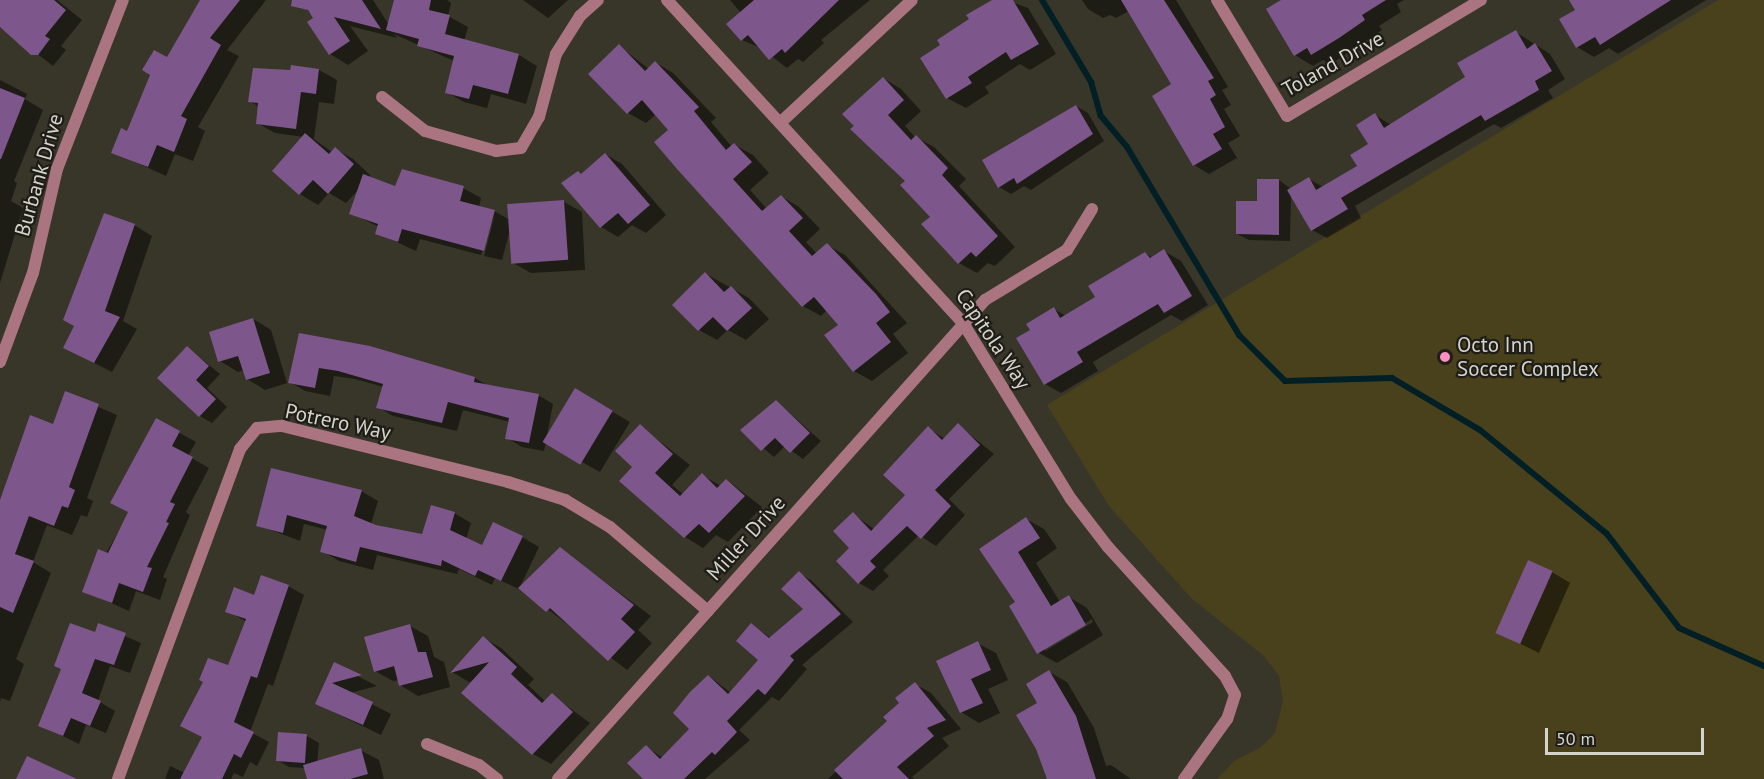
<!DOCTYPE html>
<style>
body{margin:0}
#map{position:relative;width:1764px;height:779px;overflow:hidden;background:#383529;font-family:"PT Sans",sans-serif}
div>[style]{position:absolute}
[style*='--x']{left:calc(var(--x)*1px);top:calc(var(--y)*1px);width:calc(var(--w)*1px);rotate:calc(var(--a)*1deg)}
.green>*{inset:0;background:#49411c}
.shadow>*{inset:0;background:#0007}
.stream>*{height:6px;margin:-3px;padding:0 3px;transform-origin:3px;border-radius:3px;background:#011f24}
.building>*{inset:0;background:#7d568b;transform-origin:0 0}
.street>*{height:12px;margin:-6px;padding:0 6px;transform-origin:6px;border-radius:6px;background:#aa7581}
.dots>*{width:16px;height:16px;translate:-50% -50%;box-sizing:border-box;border:3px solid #1e1d17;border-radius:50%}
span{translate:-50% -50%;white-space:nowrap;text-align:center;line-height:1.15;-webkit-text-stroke:4.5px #1e1d17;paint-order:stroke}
.street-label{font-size:21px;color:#d5d4cc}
.poi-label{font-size:21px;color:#d5d4cc}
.left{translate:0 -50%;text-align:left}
.scale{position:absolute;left:1545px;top:728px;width:159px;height:27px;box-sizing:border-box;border:3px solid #d5d4cc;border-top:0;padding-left:8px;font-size:18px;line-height:21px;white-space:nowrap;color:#d5d4cc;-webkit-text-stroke:4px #1e1d17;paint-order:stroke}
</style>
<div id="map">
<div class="green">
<div style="clip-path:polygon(1718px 0,1764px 0,1764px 779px,1217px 779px,1234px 761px,1261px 747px,1275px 733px,1283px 701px,1279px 676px,1264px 656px,1191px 598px,1109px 506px,1047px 405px)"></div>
</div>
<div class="shadow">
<div style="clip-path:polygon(0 0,57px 0,82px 20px,61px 46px,66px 50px,53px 66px,0 25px)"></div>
<div style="clip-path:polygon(202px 0,266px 0,227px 50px,239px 56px,198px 127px,205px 131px,193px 161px,175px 154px,166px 176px,113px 152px,128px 133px)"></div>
<div style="clip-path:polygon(319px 0,373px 0,389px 25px,395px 0,447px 0,451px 3px,448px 16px,468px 27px,464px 41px,519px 55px,537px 66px,526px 104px,491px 94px,487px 108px,464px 102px,446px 92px,454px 61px,394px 34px,397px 38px,350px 26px,368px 51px,348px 65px,330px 54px,316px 18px,306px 9px)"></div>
<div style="clip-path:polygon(523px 0,568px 0,548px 18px)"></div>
<div style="clip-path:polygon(730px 0,870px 0,821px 40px,824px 43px,803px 62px,798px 59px,787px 68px,761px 48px,742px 40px,728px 24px,741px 13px)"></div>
<div style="clip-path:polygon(1006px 0,1028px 8px,1056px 54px,1030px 70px,1020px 64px,985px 87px,989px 93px,966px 108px,947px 98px,942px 46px)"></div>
<div style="clip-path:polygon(1082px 0,1176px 0,1228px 87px,1222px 90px,1231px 105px,1224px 109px,1240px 136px,1228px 143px,1237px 158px,1209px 174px,1194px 165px,1173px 85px,1129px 11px,1116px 18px,1110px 15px,1103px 18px,1088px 9px)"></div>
<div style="clip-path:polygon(1284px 0,1404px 0,1397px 4px,1401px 12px,1379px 26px,1382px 30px,1331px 64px,1323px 60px,1313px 66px,1295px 55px,1268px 10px)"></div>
<div style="clip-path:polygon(1571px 0,1706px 0,1618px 54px,1609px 48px,1594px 57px,1577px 47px,1577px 10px)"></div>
<div style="clip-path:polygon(1516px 32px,1550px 54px,1565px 79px,1548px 90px,1553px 98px,1501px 128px,1494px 124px,1355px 206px,1361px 218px,1327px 238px,1312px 230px,1291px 194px,1290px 241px,1249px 240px,1237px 234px,1279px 180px,1291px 189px,1309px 179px,1323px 187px,1359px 166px,1370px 144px,1375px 115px,1391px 125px,1467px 77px)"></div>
<div style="clip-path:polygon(619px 46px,649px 69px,655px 62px,673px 73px,716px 118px,711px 122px,732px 147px,735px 145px,753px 155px,769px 173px,750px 190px,767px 209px,781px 196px,799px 207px,820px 229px,806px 242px,817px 254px,827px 245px,845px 255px,907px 323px,893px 334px,908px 353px,872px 381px,854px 371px,840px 325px,827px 310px,821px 316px,803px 306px,656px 114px,646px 123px,628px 113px,591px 74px)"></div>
<div style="clip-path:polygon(319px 70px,337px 80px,334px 104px,319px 102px,314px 139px,332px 152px,335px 149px,353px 159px,371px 176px,369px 178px,396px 188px,463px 188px,481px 198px,479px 207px,494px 211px,510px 220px,564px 202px,582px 212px,585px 270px,531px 273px,513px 263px,510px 230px,502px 260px,484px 256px,495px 214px,481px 255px,420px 239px,416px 251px,377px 233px,379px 227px,351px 213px,360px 188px,346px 203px,329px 193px,318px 205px,300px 194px,274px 171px,304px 137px,275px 133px,257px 123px,259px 107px,250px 101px,292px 72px)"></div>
<div style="clip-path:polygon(883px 78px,901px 89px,921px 111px,905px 126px,915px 137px,934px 147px,966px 179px,959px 186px,1015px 247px,995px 266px,988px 263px,977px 273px,959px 263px,907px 181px,853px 130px)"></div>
<div style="clip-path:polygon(0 80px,27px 94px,25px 99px,43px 110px,14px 181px,17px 183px,11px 201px,23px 208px,0 283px)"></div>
<div style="clip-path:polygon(1076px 106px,1088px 113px,1104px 141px,1031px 190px,1024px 186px,1011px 194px,999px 187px)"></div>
<div style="clip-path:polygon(605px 154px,622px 164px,666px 215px,646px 233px,632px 225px,618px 237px,601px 227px,563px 183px,578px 172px,582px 175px)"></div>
<div style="clip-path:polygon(134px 225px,152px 236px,123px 321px,137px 329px,112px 372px,65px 348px)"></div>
<div style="clip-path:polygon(1164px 251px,1181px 261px,1208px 305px,1182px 321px,1171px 315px,1093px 362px,1098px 371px,1061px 393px,1045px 384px,1032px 331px,1054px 309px,1066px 316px,1097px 297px,1145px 253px,1153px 258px)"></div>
<div style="clip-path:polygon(706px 274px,749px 298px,769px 319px,746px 340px,728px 330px,717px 340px,699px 330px)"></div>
<div style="clip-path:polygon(253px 319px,271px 330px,287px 383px,265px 390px,247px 379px,244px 370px,238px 372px,220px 361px)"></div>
<div style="clip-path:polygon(300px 334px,370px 348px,475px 378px,488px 386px,538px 395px,553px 404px,547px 435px,575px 390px,630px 422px,600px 472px,546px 442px,544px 451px,522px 447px,507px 438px,510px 422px,463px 410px,457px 431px,393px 416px,378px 407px,384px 387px,355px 379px,334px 376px,330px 396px,305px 391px,290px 382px)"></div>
<div style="clip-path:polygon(187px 347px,220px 374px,207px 388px,227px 407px,212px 423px,200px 416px)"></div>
<div style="clip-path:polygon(66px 393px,117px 415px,87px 498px,93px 501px,87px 517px,81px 515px,72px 535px,47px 525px,33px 562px,51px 573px,16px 659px,24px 664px,10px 701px,1px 698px,0 702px,0 514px,54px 426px)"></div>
<div style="clip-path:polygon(777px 402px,821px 441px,803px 459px,785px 446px,774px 457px,742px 430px)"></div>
<div style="clip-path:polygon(156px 420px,196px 442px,188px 456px,209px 468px,186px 512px,190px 515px,163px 577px,167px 579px,160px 600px,136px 591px,129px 611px,84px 591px,130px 512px)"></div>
<div style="clip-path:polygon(958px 425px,994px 454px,949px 499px,965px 515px,936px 546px,919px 535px,883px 570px,889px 576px,873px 591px,859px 583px,851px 548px,853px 514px,874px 529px,907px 495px,928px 428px,945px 439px)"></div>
<div style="clip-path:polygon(640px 426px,690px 465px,672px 485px,683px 494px,702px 475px,721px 486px,727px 480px,762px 507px,728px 542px,716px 535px,703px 548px,685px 537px,621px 481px,634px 467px)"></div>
<div style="clip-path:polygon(272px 469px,361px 491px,378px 501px,371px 524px,423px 536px,454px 513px,471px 523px,466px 539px,483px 547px,522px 537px,539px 547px,519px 589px,495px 578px,492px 585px,459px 569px,457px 574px,377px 555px,373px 570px,339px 561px,322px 551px,328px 530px,304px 524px,300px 541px,258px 525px)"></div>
<div style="clip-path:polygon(evenodd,1026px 519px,1044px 529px,1057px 548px,1036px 563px,1060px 602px,1069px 597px,1087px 608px,1103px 635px,1057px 663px,1039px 653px,1017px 602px,981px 549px,1026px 519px,1092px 619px,1093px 622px,1045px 651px,1045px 648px,1092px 619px)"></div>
<div style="clip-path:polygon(560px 549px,651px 616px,638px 630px,652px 643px,627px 670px,520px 588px)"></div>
<div style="clip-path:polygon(1552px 572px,1570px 583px,1539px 653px,1497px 632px)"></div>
<div style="clip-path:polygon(799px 573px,812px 581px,853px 622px,802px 665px,807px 669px,779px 701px,772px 697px,739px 730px,750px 740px,705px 779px,645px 779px,646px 747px,663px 758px,691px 729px,709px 676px,731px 693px,760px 660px,752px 625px,771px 638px,805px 609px)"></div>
<div style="clip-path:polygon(288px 586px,304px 595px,273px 686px,268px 684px,250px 732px,269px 742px,257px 766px,250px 762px,243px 777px,234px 773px,231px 779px,165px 779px,170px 766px,185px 773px,203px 737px,247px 622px,227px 611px,255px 597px)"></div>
<div style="clip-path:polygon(99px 625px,141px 643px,130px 673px,110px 666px,98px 701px,115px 711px,106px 733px,86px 725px,79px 744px,40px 725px,63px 670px,96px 634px)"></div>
<div style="clip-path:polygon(410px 626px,428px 636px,434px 657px,444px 662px,450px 687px,418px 696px,400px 685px,399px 680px,393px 681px,375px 671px)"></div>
<div style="clip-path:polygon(483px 638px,501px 648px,534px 679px,528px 685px,546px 702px,552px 695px,590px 723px,551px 764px,533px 754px,463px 693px,475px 681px,469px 682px,452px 672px)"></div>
<div style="clip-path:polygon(977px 643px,996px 653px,1008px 680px,988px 689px,1000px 713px,979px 723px,961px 712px)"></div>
<div style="clip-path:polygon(334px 664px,377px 686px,350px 693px,391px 714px,381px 735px,317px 704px)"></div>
<div style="clip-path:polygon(1049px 672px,1067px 682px,1094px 728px,1106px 766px,1111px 765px,1131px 779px,1048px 779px,1037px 748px,1039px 703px)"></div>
<div style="clip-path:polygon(915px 684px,931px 693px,961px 729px,942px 738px,949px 746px,912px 777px,914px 779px,828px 779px,889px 721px)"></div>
<div style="clip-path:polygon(307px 736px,319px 743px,317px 763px,360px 750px,379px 760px,384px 779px,308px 779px,305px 768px,289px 767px,277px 760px)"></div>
</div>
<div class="stream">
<div style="--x:1042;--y:0;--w:96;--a:59.1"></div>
<div style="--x:1091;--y:82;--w:35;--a:74"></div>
<div style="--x:1101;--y:116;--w:40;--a:50"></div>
<div style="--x:1127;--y:147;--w:219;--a:59.2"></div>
<div style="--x:1239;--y:335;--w:65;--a:45"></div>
<div style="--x:1285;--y:381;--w:107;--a:-1.6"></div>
<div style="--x:1392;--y:378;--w:102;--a:30.6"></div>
<div style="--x:1480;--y:430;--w:164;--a:39.3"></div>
<div style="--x:1607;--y:534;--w:118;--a:52.5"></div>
<div style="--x:1679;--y:628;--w:93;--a:24.1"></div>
</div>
<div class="building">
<div style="clip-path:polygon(0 0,54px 0,66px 10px,45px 36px,50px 39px,38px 55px,31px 55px,0 27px)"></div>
<div style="clip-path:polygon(200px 0,240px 0,210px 38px,221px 45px,181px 116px,187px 119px,174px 152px,157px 145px,148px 167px,111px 153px,121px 128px,127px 131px,150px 75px,142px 70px,154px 50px,167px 57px)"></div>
<div style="clip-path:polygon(292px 0,362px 0,381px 29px,334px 17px,350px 41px,329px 55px,307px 22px,313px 18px,308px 10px,291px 6px)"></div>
<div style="clip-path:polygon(394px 0,431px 0,429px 10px,450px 15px,445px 34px,519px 54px,508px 94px,473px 85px,469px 99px,445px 93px,454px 56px,417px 46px,419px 39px,386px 30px)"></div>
<div style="clip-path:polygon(754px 0,839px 0,785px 53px,782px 49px,769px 60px,748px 35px,741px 41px,726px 24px)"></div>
<div style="clip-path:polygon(992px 0,1013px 0,1039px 44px,1011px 60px,1006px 52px,968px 77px,972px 83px,946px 99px,920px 58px,940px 45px,937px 40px,969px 19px,966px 15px)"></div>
<div style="clip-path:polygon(1121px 0,1164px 0,1214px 78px,1208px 81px,1216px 95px,1210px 99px,1225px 127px,1213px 134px,1222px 149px,1193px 166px,1152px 96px,1171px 84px)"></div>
<div style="clip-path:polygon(1281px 0,1386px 0,1362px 15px,1365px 20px,1339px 38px,1311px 55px,1307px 48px,1294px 56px,1266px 9px)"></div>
<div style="clip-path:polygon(1569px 0,1671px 0,1600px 45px,1595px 37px,1576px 48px,1559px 19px,1575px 10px)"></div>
<div style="clip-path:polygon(1516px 30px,1527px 49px,1535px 43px,1552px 71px,1535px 81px,1539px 90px,1485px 121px,1481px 115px,1341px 198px,1348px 209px,1311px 231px,1287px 190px,1309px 177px,1316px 190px,1357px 166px,1350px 155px,1368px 144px,1356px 125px,1375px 113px,1384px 128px,1465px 77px,1457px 63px)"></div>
<div style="clip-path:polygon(619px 44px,645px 71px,655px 61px,699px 107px,694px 111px,726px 150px,734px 143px,752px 162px,733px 179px,762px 211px,781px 195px,803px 218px,789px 231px,812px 256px,827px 243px,876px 294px,890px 312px,876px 323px,891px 342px,853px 372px,824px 335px,838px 325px,814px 297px,802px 307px,677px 169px,654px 142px,668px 130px,642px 100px,627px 114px,588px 74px)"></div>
<div style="clip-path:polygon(291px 65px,319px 69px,316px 94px,301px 92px,296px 129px,256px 124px,258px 103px,248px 102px,253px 68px,290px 70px)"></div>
<div style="clip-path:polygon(883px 77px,904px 100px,888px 115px,911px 140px,916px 135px,948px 168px,942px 175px,998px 236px,976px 257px,971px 252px,958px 264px,921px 224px,930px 217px,900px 185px,905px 181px,850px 129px,854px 126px,842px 114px)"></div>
<div style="clip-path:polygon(0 88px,25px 98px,1px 159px,0 159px)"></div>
<div style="clip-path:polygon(1076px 105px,1093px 134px,1017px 184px,1014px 178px,998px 188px,982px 160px)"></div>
<div style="clip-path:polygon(305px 133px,329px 154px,335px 147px,354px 164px,328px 194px,313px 180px,299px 195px,272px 171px)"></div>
<div style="clip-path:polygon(605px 153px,650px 205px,628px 224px,618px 213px,600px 228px,561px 183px,578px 171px,581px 174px)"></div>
<div style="clip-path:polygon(402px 169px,464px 186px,460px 201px,495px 210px,484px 251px,402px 229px,398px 242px,375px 234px,378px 224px,349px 214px,363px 174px,395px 186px)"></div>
<div style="clip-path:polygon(1257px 179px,1279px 179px,1279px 235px,1236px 234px,1236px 201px,1257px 201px)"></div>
<div style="left:564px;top:200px;width:60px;height:57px;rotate:86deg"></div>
<div style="clip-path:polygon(104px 213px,135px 224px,105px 311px,120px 317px,94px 363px,63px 348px,74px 326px,63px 320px)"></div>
<div style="clip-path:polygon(1164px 249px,1192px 296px,1164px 313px,1158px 304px,1077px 352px,1083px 362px,1044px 385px,1016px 338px,1030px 330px,1026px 324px,1054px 307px,1060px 318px,1095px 297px,1088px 286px,1145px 252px,1150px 258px)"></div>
<div style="clip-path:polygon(705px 272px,724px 292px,731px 286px,752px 308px,727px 331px,713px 317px,698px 331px,672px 305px)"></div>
<div style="clip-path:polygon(253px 318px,270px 373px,246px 380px,238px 356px,218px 362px,209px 332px)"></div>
<div style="clip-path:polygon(299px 333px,370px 346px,475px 377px,474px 382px,539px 394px,529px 443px,505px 439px,509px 418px,448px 402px,442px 423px,376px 408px,383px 384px,338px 371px,319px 368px,315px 388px,288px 383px)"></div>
<div style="clip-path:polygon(187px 346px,209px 366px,196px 380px,216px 399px,199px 417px,157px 378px)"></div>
<div style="left:575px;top:388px;width:44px;height:63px;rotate:31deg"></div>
<div style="clip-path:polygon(65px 391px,99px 404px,69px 487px,75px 490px,68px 508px,62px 506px,54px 526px,29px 516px,15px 554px,34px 561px,13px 613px,0 607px,0 500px,30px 415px,53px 424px)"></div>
<div style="clip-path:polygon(776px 400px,810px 433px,790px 453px,775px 438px,761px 451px,740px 430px)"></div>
<div style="clip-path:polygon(156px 418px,180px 431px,172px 446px,193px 457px,170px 502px,175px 504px,166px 522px,169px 523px,147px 567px,152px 568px,143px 592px,119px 583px,112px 603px,82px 592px,98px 549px,108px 553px,128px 512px,110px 503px)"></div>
<div style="clip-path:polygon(958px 423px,980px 445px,935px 490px,951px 506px,921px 539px,907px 526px,870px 561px,876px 567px,858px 584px,836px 561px,849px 548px,833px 531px,853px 512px,871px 531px,905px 495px,883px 475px,928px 426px,942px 440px)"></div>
<div style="clip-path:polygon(640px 424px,673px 454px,655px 473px,680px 496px,702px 473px,717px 488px,726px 479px,745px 496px,709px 533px,699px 524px,684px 538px,619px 481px,632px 467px,615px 451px)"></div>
<div style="clip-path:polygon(271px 468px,362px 490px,354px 516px,376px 525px,422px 534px,431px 505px,455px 512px,450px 530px,482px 545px,493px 522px,523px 536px,501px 581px,478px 570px,475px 576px,442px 560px,441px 566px,360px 547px,356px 562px,320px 552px,327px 526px,287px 515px,283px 533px,256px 526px)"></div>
<div style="clip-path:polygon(1026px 517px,1040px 538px,1018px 552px,1051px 606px,1069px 595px,1086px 625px,1037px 654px,1009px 606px,1015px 602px,979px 549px)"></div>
<div style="clip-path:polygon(560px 547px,634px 605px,621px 619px,635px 632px,608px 661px,550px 608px,546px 612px,518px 588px)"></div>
<div style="left:1528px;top:560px;width:27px;height:80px;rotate:24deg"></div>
<div style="clip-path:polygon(799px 571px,841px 614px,790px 656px,794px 660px,765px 695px,758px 689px,727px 721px,737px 732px,715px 755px,712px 752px,684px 779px,643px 779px,627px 763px,646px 745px,660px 759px,689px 729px,673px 713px,690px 692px,708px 675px,728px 694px,758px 660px,736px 641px,751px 623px,769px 638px,803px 609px,781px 589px)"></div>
<div style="clip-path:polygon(261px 575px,289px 585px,257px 678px,251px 676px,234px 722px,254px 732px,241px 758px,234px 754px,222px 779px,180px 779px,202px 737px,180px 726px,203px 682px,199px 680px,208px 658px,228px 665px,246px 619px,225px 612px,234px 587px,254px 595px)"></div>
<div style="clip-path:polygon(70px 623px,95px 632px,98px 623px,126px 633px,114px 665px,95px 659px,82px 693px,101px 701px,90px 726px,71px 718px,63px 736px,38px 726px,61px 669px,54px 666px)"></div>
<div style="clip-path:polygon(410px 624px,418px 652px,426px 652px,433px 677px,399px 686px,394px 666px,374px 672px,364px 637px)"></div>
<div style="clip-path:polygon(483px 636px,517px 667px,511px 674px,542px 703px,552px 693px,573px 712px,532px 755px,461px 693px,489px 662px,450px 673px)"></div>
<div style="clip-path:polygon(978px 641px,991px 670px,971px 679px,983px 703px,960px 713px,936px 661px)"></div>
<div style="clip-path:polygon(334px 662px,362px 675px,332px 683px,373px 702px,363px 725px,315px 704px)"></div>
<div style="clip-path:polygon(1049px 670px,1076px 716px,1096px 779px,1047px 779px,1036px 749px,1016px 715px,1037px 703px,1026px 684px)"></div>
<div style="clip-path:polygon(915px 682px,946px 720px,927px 728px,934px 736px,897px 767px,909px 779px,843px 779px,834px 770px,887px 721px,883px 717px,899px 703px,895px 698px)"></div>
<div style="left:278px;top:732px;width:29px;height:29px;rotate:4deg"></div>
<div style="clip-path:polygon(361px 748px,368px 774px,350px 779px,307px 779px,303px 765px)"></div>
<div style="clip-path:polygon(27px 756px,77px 779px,16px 779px)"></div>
</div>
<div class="street">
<div style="--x:667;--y:0;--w:438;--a:47.5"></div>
<div style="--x:963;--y:323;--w:206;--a:58.5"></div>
<div style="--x:1071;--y:499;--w:61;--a:52.4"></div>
<div style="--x:1108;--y:547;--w:174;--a:47.8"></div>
<div style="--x:1225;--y:676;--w:21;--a:62"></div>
<div style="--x:1235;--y:695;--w:25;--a:108"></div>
<div style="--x:1227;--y:719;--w:74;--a:125.6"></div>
<div style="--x:1217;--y:0;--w:135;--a:58.9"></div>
<div style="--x:1287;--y:116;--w:226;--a:-30.9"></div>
<div style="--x:382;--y:97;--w:55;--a:38.3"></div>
<div style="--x:425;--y:131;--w:74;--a:15.7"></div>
<div style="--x:496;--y:151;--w:25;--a:-7"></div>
<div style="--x:521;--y:148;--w:36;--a:-60"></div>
<div style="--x:539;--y:117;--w:65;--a:-74.9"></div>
<div style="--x:556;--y:54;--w:45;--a:-57.7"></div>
<div style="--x:580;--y:16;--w:24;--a:-42"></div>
<div style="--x:780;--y:123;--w:180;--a:-43"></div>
<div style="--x:0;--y:362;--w:95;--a:-69.7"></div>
<div style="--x:33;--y:273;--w:107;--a:-77"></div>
<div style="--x:57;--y:169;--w:181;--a:-68.7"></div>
<div style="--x:427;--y:744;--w:56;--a:22"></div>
<div style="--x:479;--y:765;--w:23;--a:38"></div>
<div style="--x:118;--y:779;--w:352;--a:-69.7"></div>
<div style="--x:240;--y:449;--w:27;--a:-51"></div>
<div style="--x:257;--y:428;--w:25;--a:-5"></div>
<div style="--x:282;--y:426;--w:233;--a:13.9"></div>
<div style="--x:508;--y:482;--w:60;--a:17.5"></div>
<div style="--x:565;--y:500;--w:52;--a:31"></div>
<div style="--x:610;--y:527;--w:129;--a:40.6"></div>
<div style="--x:558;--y:779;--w:642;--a:-48.28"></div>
<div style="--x:985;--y:300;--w:96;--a:-31.4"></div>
<div style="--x:1067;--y:250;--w:48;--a:-58.6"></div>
</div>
<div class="dots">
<div style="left:1445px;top:357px;background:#fc8fc2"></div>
</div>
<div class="street-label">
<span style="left:1333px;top:64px;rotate:-29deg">Toland Drive</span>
<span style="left:39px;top:175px;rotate:-74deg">Burbank Drive</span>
<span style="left:993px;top:339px;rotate:56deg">Capitola Way</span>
<span style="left:338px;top:422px;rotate:12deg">Potrero Way</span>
<span style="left:746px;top:538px;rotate:-48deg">Miller Drive</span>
</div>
<div class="poi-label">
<span class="left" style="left:1457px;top:357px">Octo Inn<br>Soccer Complex</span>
</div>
<div class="scale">50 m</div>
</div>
